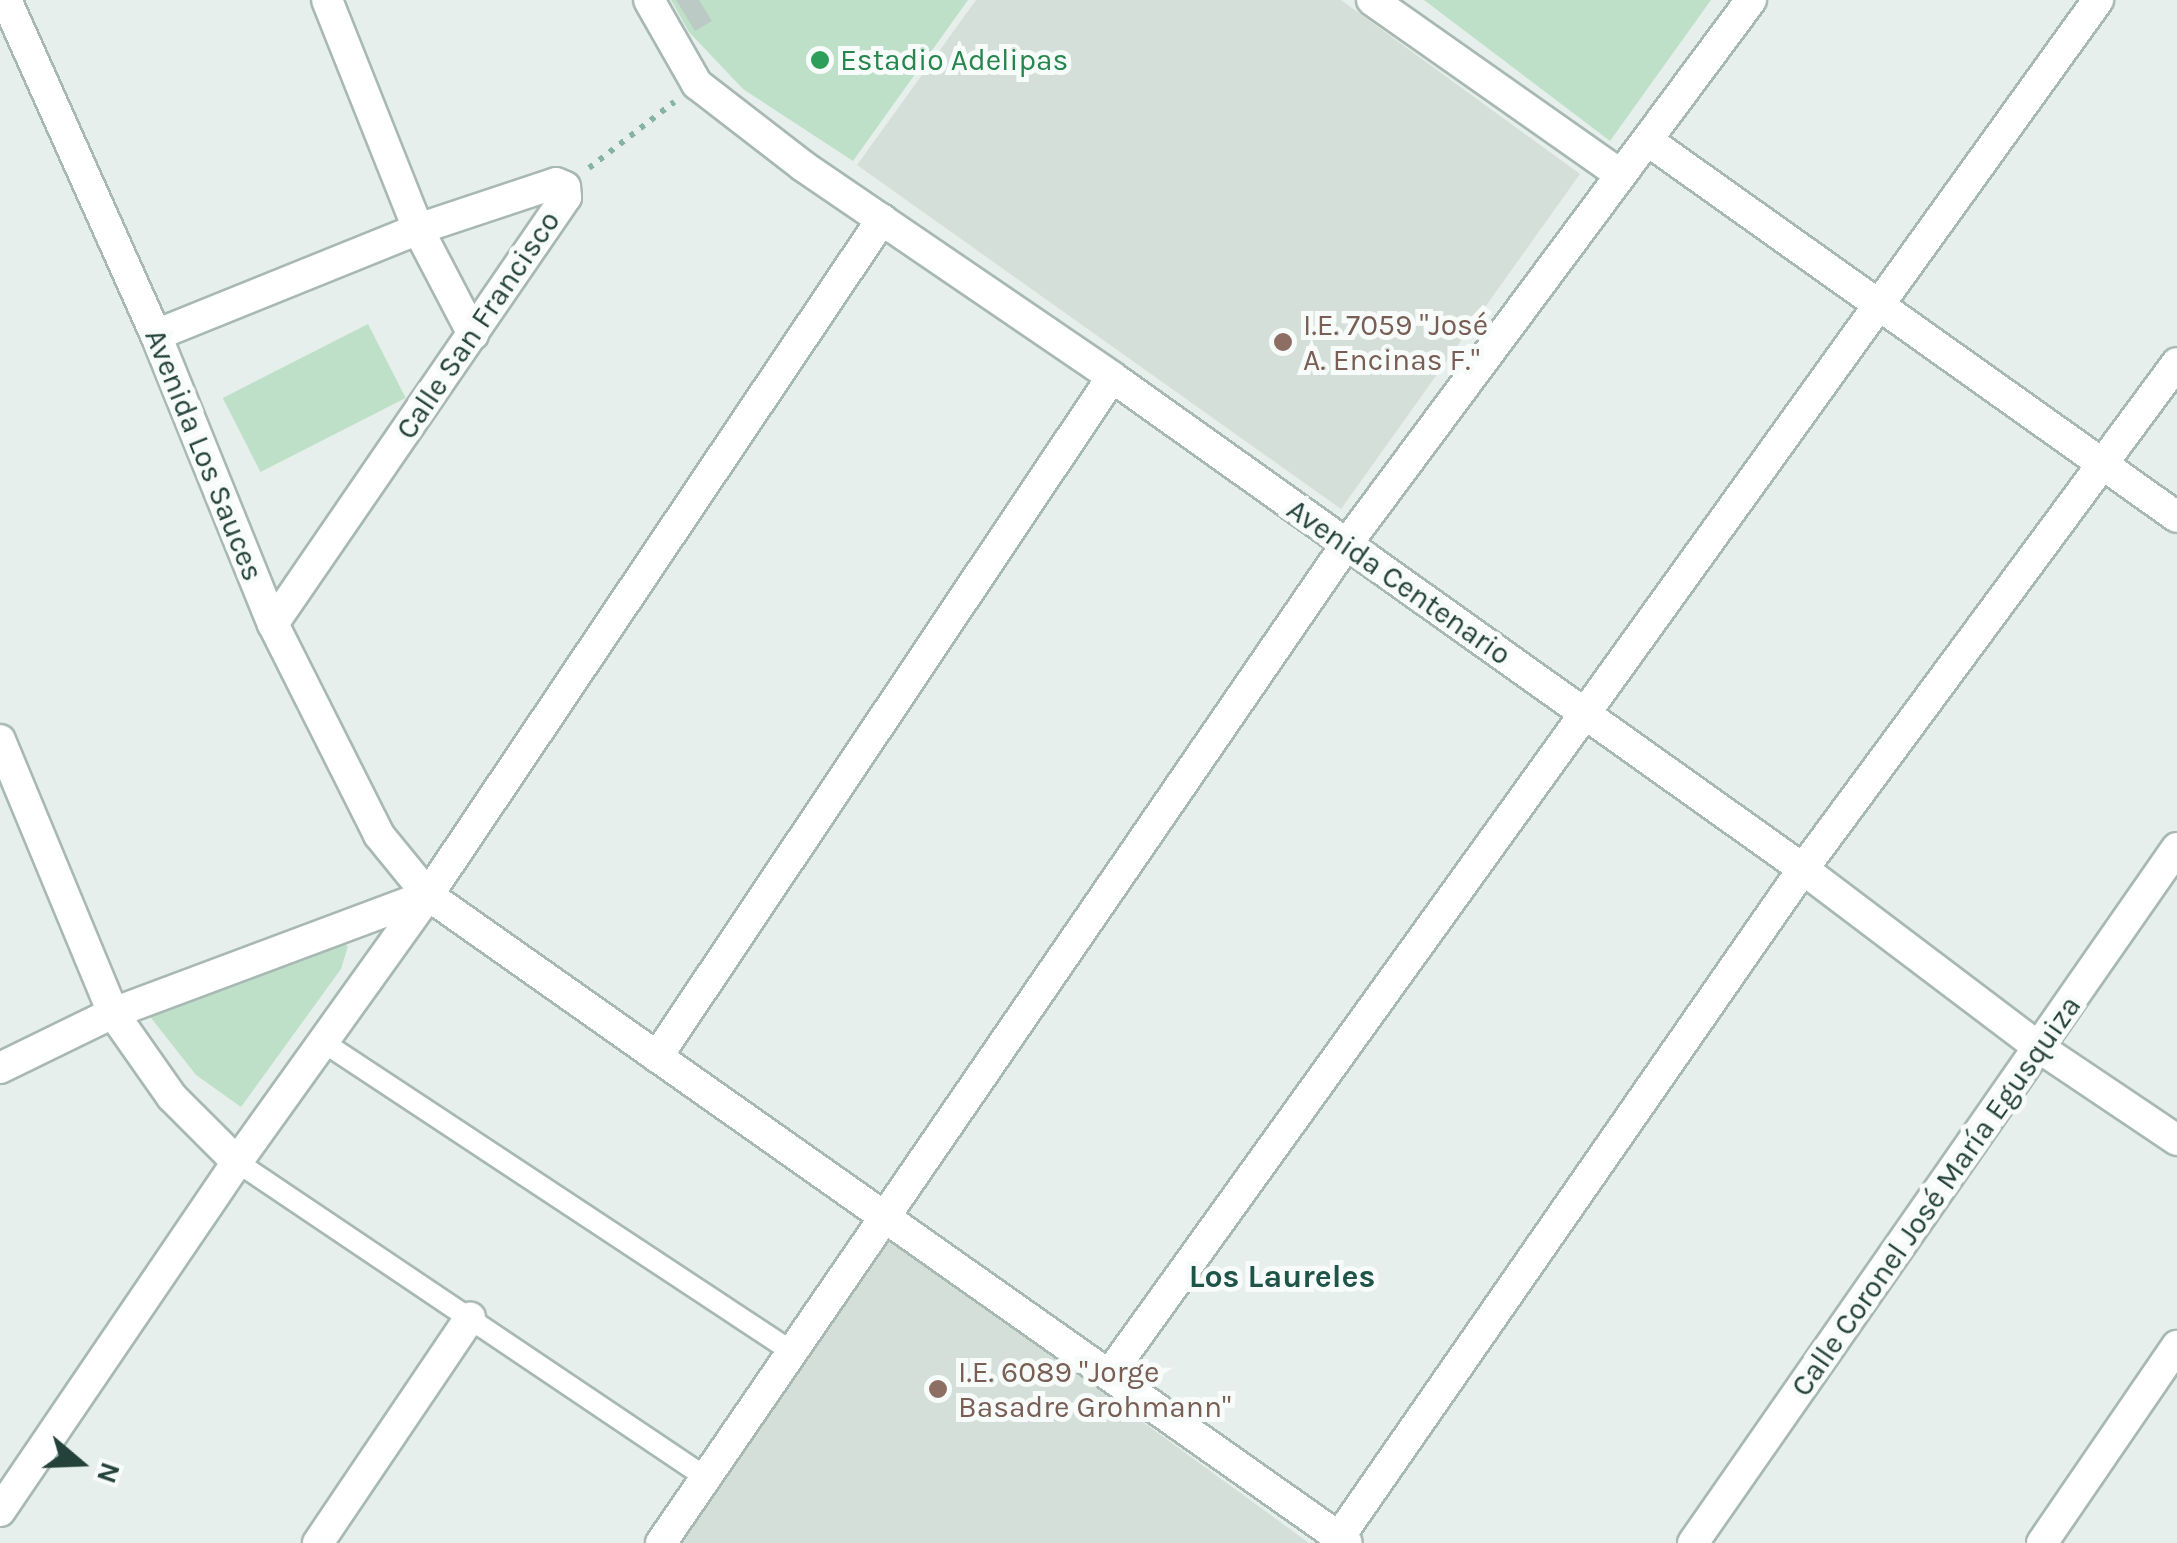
<!DOCTYPE html>
<meta charset="utf-8">
<style>
body{margin:0}
#map{position:relative;width:2177px;height:1543px;overflow:hidden;background:#e6efeb;font-family:Karla,sans-serif}
div>[style]{position:absolute}
[style*='--x']{left:calc(var(--x)*1px);top:calc(var(--y)*1px);width:calc(var(--w)*1px);rotate:calc(var(--a)*1deg)}
.built>*{inset:0;background:#d4dfda}
.green>*{inset:0;background:#bfe0c8;transform-origin:0 0}
.building>*{inset:0;background:#bbcac4}
.path>*{height:6px;margin-top:-3px;transform-origin:0;background:repeating-linear-gradient(90deg,#86b3a5 0 5px,transparent 0 13px)}
.roads{filter:drop-shadow(2px 0 #a8b8b2) drop-shadow(-2px 0 #a8b8b2) drop-shadow(0 2px #a8b8b2) drop-shadow(0 -2px #a8b8b2)}
.lane>*{height:20px;margin:-10px;padding:0 10px;transform-origin:10px;border-radius:10px;background:#fff}
.street>*{height:30px;margin:-15px;padding:0 15px;transform-origin:15px;border-radius:15px;background:#fff}
.secondary>*{height:30px;margin:-15px;padding:0 15px;transform-origin:15px;border-radius:15px;background:#fff}
.dots>*{width:28px;height:28px;translate:-50% -50%;box-sizing:border-box;border:5px solid #f7fbf9;border-radius:50%}
span{translate:-50% -50%;white-space:nowrap;text-align:center;line-height:1.15;-webkit-text-stroke:10px #f7fbf9;paint-order:stroke}
.leisure-label{font-size:30px;color:#27864d}
.left{translate:0 -50%;text-align:left}
.street-label{font-size:30px;color:#24423a}
.education-label{font-size:30px;color:#785e54}
.neighbourhood-label{font-size:32px;color:#1f5548;font-weight:700}
.north{position:absolute;left:30px;top:1413px;width:100px;height:100px;-webkit-text-stroke:8px #f7fbf9;paint-order:stroke;rotate:109deg;font-size:28px;font-weight:700;line-height:40px;text-align:center;color:#24423a}
.north::after{content:'';display:block;margin:auto;width:35px;height:45px;background:#24423a;clip-path:polygon(50% 0,100% 100%,50% 72%,0 100%)}
</style>
<div id="map">
<div class="built">
<div style="clip-path:polygon(976px 0,1341px 0,1580px 174px,1341px 509px,857px 165px)"></div>
<div style="clip-path:polygon(885px 1234px,1309px 1543px,673px 1543px)"></div>
</div>
<div class="green">
<div style="clip-path:polygon(671px 0,968px 0,853px 161px,743px 89px,689px 32px)"></div>
<div style="clip-path:polygon(1424px 0,1711px 0,1610px 141px)"></div>
<div style="left:368px;top:324px;width:83px;height:163px;rotate:63deg"></div>
<div style="clip-path:polygon(334px 942px,348px 946px,341px 969px,241px 1107px,196px 1075px,148px 1014px)"></div>
</div>
<div class="building">
<div style="clip-path:polygon(676px 0,699px 0,712px 21px,695px 31px)"></div>
</div>
<div class="path">
<div style="--x:589;--y:168;--w:108;--a:-37.8"></div>
</div>
<div class="roads">
<div class="lane">
<div style="--x:323;--y:1042;--w:561;--a:33.44"></div>
<div style="--x:237;--y:1162;--w:564;--a:33.94"></div>
</div>
<div class="street">
<div style="--x:6;--y:0;--w:367;--a:65.9"></div>
<div style="--x:156;--y:335;--w:312;--a:68"></div>
<div style="--x:273;--y:624;--w:236;--a:63.3"></div>
<div style="--x:379;--y:835;--w:77;--a:50.8"></div>
<div style="--x:428;--y:895;--w:1124;--a:35.19"></div>
<div style="--x:327;--y:0;--w:246;--a:68.3"></div>
<div style="--x:418;--y:229;--w:119;--a:62.4"></div>
<div style="--x:1372;--y:0;--w:304;--a:35.1"></div>
<div style="--x:1647;--y:140;--w:650;--a:35.43"></div>
<div style="--x:156;--y:335;--w:283;--a:-22"></div>
<div style="--x:418;--y:229;--w:145;--a:-18.4"></div>
<div style="--x:556;--y:183;--w:10;--a:24"></div>
<div style="--x:565;--y:187;--w:10;--a:84"></div>
<div style="--x:566;--y:197;--w:518;--a:124.46"></div>
<div style="--x:0;--y:740;--w:295;--a:67.5"></div>
<div style="--x:113;--y:1013;--w:103;--a:54.9"></div>
<div style="--x:172;--y:1097;--w:92;--a:45"></div>
<div style="--x:657;--y:1057;--w:818;--a:-56.21"></div>
<div style="--x:0;--y:1068;--w:126;--a:-26"></div>
<div style="--x:113;--y:1013;--w:336;--a:-20.5"></div>
<div style="--x:1109;--y:1375;--w:1694;--a:-54.27"></div>
<div style="--x:0;--y:1511;--w:422;--a:-55.8"></div>
<div style="--x:237;--y:1162;--w:328;--a:-54.4"></div>
<div style="--x:428;--y:895;--w:814;--a:-56.11"></div>
<div style="--x:318;--y:1543;--w:272;--a:-56"></div>
<div style="--x:661;--y:1543;--w:1210;--a:-55.54"></div>
<div style="--x:1346;--y:545;--w:679;--a:-53.38"></div>
<div style="--x:1335;--y:1543;--w:821;--a:-55.23"></div>
<div style="--x:1803;--y:869;--w:629;--a:-53.53"></div>
<div style="--x:1693;--y:1543;--w:847;--a:-55.15"></div>
<div style="--x:2042;--y:1543;--w:239;--a:-55.6"></div>
</div>
<div class="secondary">
<div style="--x:649;--y:0;--w:97;--a:60.3"></div>
<div style="--x:697;--y:84;--w:134;--a:37.7"></div>
<div style="--x:803;--y:166;--w:374;--a:34.3"></div>
<div style="--x:1112;--y:377;--w:848;--a:35.45"></div>
<div style="--x:1803;--y:869;--w:297;--a:37.1"></div>
<div style="--x:2040;--y:1048;--w:165;--a:33.9"></div>
</div>
</div>
<div class="dots">
<div style="left:820px;top:60px;background:#2e9e5b"></div>
<div style="left:1283px;top:342px;background:#8d6e63"></div>
<div style="left:938px;top:1389px;background:#8d6e63"></div>
</div>
<div class="leisure-label">
<span class="left" style="left:840px;top:60px">Estadio Adelipas</span>
</div>
<div class="street-label">
<span style="left:478px;top:325px;rotate:-56deg">Calle San Francisco</span>
<span style="left:204px;top:455px;rotate:68deg">Avenida Los Sauces</span>
<span style="left:1399px;top:582px;rotate:35deg">Avenida Centenario</span>
<span style="left:1936px;top:1196px;rotate:-55deg">Calle Coronel José María Egusquiza</span>
</div>
<div class="education-label">
<span class="left" style="left:1303px;top:342px">I.E. 7059 "José<br>A. Encinas F."</span>
<span class="left" style="left:958px;top:1389px">I.E. 6089 "Jorge<br>Basadre Grohmann"</span>
</div>
<div class="neighbourhood-label">
<span style="left:1282px;top:1277px">Los Laureles</span>
</div>
<div class="north">N</div>
</div>
